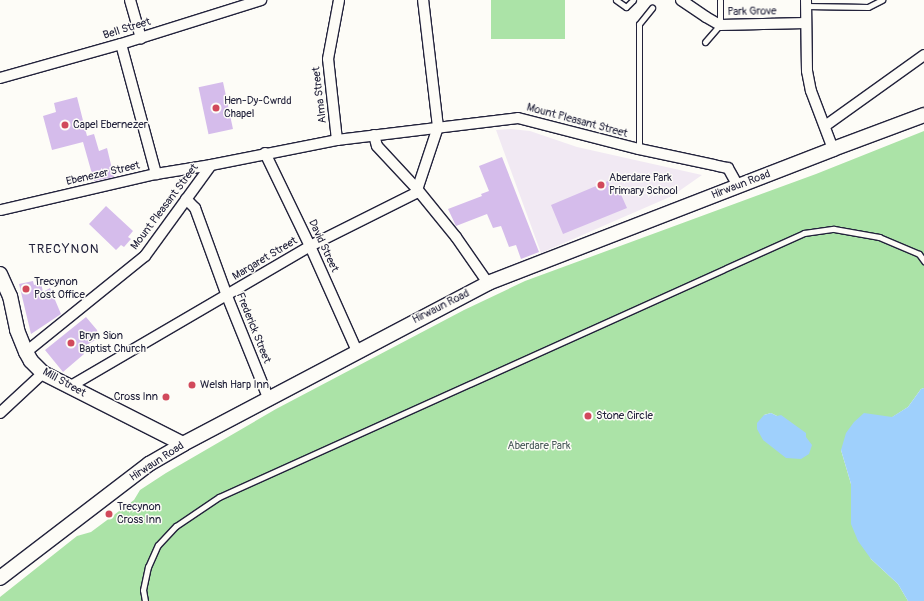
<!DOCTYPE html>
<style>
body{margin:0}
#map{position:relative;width:924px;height:601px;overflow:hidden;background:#fdfcf7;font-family:Pangolin,sans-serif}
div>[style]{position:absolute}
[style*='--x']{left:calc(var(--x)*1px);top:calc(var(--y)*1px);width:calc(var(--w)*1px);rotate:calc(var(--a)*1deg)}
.built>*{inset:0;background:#f1e9f3}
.green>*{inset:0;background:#abe3a7;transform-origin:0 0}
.water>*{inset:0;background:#9fd0fc}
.building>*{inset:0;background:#d5bceb;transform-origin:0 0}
.roads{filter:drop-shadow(1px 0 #22223b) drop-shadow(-1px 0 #22223b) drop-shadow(0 1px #22223b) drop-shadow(0 -1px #22223b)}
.service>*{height:5px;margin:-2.5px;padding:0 2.5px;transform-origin:2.5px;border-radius:2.5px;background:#fdfcf7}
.minor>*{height:10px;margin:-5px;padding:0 5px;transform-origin:5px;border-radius:5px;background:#fdfcf7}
.secondary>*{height:14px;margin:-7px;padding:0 7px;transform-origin:7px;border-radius:7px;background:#fdfcf7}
.dots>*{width:11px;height:11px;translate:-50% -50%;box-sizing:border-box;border:2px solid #fdfcf7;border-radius:50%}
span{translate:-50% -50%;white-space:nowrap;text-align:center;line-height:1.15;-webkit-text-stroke:3px #fdfcf7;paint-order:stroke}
.street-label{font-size:11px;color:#22223b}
.poi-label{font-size:11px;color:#22223b}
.left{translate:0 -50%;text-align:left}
.right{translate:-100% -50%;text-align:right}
.park-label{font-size:11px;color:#4b5c5b}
.quarter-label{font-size:13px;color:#22223b;letter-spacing:1px}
</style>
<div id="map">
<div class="built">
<div style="clip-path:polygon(511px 129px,530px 131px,577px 147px,702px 175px,672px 196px,541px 253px,496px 130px)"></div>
</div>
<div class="green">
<div style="left:491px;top:0;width:74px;height:39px"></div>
<div style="clip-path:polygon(evenodd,924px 131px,924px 388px,921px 389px,908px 407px,841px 450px,851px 484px,851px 502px,871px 559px,898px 584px,908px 601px,0 601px,0 597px,77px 536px,91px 532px,134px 500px,140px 490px,166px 473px,276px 409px,464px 310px,525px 281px,816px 174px,924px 131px,771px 413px,777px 416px,762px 438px,764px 415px,771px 413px)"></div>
</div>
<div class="water">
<div style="clip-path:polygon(924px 388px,924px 601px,908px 601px,898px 584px,871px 559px,858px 541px,851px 524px,851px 484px,841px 450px,846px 433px,854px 422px,864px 413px,892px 417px,908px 407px,921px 389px)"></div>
<div style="clip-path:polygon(771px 413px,777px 416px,781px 415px,806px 433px,806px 437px,812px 445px,809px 454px,801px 459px,786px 458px,763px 440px,757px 429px,757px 423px,764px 415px)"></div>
</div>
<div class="building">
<div style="left:223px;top:82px;width:48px;height:25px;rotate:78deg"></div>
<div style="clip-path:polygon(77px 97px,87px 136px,94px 134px,99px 151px,107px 148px,114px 177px,94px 181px,83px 142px,52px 150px,43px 116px,56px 112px,54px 103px)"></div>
<div style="clip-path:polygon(502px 157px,539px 252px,521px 259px,516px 245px,509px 247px,501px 226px,493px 228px,487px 214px,456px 226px,448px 209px,482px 196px,481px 194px,489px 191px,479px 166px)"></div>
<div style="clip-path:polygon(608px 181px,612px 193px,619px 190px,627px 208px,563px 234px,551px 205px)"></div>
<div style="clip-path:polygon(106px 206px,133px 231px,128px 237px,131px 239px,124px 247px,121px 245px,116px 250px,89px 224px)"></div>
<div style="clip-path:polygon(33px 281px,34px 285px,41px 283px,43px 292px,50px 288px,61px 314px,31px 334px,19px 284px)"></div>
<div style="clip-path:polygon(86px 317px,97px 330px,99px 338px,81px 348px,84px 354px,63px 372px,45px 350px)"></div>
</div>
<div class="roads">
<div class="service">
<div style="--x:616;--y:0;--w:12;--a:35"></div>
<div style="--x:626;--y:7;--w:10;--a:-45"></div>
<div style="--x:806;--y:6;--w:62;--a:0.9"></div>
<div style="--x:868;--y:7;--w:16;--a:-27"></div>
<div style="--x:705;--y:42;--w:23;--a:-49"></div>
<div style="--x:720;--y:25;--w:25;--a:-90"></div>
<div style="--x:639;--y:149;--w:125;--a:-90"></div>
<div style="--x:639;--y:24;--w:21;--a:-51"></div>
<div style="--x:145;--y:601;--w:11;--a:-100"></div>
<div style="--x:143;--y:590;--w:24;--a:-78"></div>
<div style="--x:148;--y:567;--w:24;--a:-66"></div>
<div style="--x:158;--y:545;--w:26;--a:-47"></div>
<div style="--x:176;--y:526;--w:52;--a:-34"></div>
<div style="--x:219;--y:497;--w:642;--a:-24.29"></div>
<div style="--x:804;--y:233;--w:30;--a:-8"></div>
<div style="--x:834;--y:229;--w:46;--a:10.1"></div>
<div style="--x:879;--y:237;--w:43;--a:23"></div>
<div style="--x:919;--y:254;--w:9;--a:54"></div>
</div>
<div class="minor">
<div style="--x:130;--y:0;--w:40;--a:74"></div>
<div style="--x:681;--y:0;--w:30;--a:34"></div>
<div style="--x:706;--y:17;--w:16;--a:30"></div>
<div style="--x:720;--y:25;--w:86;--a:-1.3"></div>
<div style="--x:806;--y:0;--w:71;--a:89.2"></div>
<div style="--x:807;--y:71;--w:20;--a:79"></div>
<div style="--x:811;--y:91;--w:62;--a:69.2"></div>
<div style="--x:121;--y:44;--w:135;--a:74.9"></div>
<div style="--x:0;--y:78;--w:126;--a:-15.7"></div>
<div style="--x:121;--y:44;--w:147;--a:-17.4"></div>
<div style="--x:825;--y:126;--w:122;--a:-35.6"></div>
<div style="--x:374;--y:135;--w:11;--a:75"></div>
<div style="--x:377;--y:146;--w:59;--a:47.1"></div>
<div style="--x:417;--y:189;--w:62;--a:50.9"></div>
<div style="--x:456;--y:237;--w:56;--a:55.2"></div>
<div style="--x:337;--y:140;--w:81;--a:-96.3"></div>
<div style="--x:328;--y:59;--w:60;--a:-79.4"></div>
<div style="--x:265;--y:153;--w:103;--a:64.2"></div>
<div style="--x:310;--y:246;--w:115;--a:65.9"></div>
<div style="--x:186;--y:199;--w:13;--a:45"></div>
<div style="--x:195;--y:208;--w:94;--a:70"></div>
<div style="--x:227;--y:296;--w:112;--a:68"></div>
<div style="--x:1;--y:210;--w:159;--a:-13.1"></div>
<div style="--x:156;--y:174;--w:56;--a:-9.3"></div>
<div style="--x:26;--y:352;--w:153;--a:-38.9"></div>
<div style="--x:145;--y:256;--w:112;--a:-54"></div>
<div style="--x:211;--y:165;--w:128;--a:-11.2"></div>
<div style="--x:337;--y:140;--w:182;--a:-6.9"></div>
<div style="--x:518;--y:118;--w:125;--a:14.4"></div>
<div style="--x:639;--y:149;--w:91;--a:12.1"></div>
<div style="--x:728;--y:168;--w:21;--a:61"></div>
<div style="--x:69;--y:387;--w:279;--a:-30.3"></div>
<div style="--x:310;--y:246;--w:119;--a:-26.6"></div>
<div style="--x:416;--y:193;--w:70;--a:-71.6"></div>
<div style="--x:438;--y:127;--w:128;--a:-96.7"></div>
<div style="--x:0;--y:413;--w:59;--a:-42.9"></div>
</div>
<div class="secondary">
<div style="--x:0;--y:274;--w:24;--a:66"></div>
<div style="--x:10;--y:296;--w:35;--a:78"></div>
<div style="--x:17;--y:330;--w:24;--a:68"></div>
<div style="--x:26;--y:352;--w:10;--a:61"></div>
<div style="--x:31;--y:361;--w:17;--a:45"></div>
<div style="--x:43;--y:373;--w:157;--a:26.9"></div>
<div style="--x:0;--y:578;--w:188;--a:-37.4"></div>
<div style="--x:149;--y:464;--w:39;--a:-30"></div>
<div style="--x:183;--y:444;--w:345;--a:-27.8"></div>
<div style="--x:488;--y:283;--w:370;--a:-21.2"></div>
<div style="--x:833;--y:149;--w:97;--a:-20.5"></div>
</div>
</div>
<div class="dots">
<div style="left:216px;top:108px;background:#d1495b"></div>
<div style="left:65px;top:125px;background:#d1495b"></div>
<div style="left:601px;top:185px;background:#d1495b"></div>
<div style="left:26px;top:289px;background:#d1495b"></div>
<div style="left:71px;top:343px;background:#d1495b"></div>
<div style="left:192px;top:385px;background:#d1495b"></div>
<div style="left:166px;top:397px;background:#d1495b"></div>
<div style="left:588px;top:416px;background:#d1495b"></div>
<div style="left:109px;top:514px;background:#d1495b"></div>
</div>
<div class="street-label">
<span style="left:752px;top:12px;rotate:-1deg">Park Grove</span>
<span style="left:127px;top:29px;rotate:-17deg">Bell Street</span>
<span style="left:320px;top:95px;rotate:-97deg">Alma Street</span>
<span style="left:577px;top:121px;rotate:15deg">Mount Pleasant Street</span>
<span style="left:103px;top:174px;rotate:-13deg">Ebenezer Street</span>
<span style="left:741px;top:185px;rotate:-21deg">Hirwaun Road</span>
<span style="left:165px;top:207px;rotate:-53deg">Mount Pleasant Street</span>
<span style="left:323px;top:246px;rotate:65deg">David Street</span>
<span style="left:265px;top:259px;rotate:-31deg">Margaret Street</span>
<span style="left:441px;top:307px;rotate:-27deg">Hirwaun Road</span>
<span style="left:253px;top:328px;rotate:68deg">Frederick Street</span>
<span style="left:64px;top:383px;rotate:29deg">Mill Street</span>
<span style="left:157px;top:462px;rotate:-33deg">Hirwaun Road</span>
</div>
<div class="poi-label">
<span class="left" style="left:224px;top:108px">Hen-Dy-Cwrdd<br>Chapel</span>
<span class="left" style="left:73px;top:125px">Capel Ebernezer</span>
<span class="left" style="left:609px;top:185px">Aberdare Park<br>Primary School</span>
<span class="left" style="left:34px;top:289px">Trecynon<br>Post Office</span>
<span class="left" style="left:79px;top:343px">Bryn Sion<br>Baptist Church</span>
<span class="left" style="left:200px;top:385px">Welsh Harp Inn</span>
<span class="right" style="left:158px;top:397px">Cross Inn</span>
<span class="left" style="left:596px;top:416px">Stone Circle</span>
<span class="left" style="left:117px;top:514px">Trecynon<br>Cross Inn</span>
</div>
<div class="park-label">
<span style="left:539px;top:446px">Aberdare Park</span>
</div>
<div class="quarter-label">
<span style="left:64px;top:249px">TRECYNON</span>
</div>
</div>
